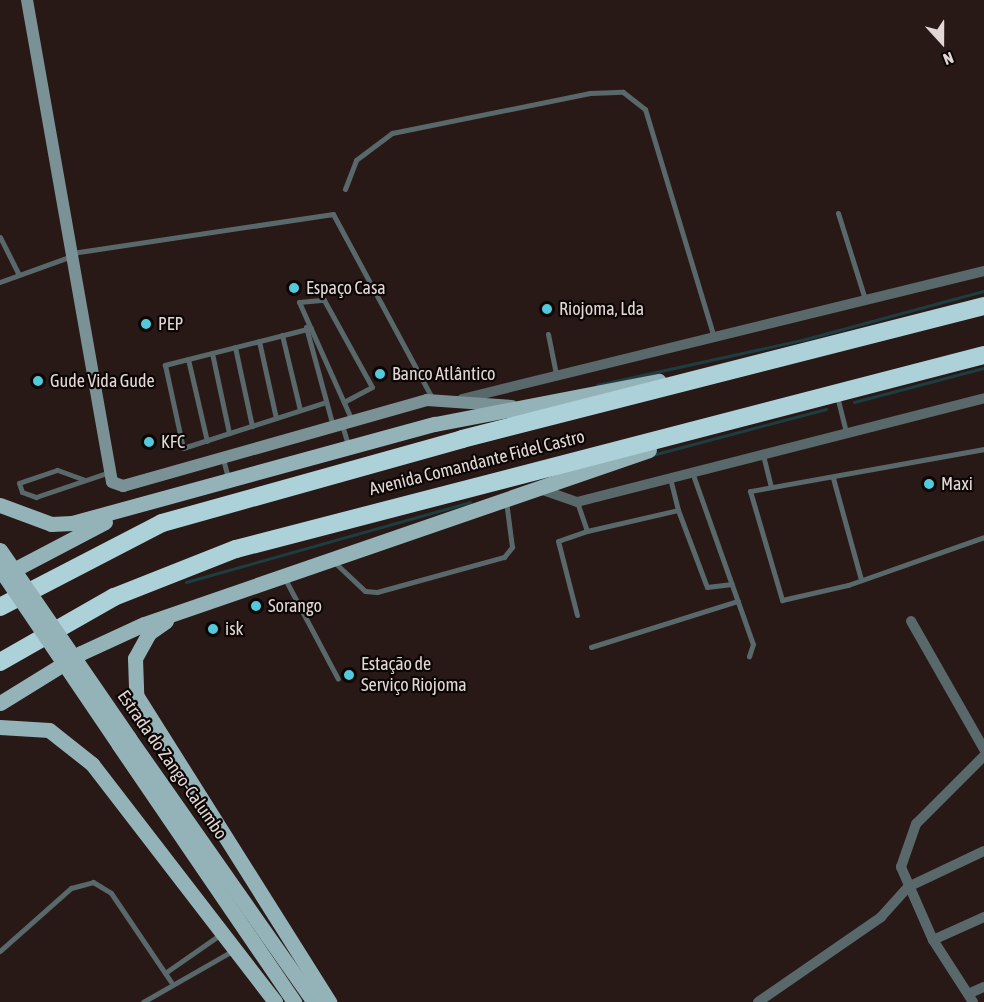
<!DOCTYPE html>
<meta charset="utf-8">
<style>
body{margin:0}
#map{position:relative;width:984px;height:1002px;overflow:hidden;background:#281916;font-family:"Asap Condensed",sans-serif}
div>[style]{position:absolute}
[style*='--x']{left:calc(var(--x)*1px);top:calc(var(--y)*1px);width:calc(var(--w)*1px);rotate:calc(var(--a)*1deg)}
.stream>*{height:3px;margin:-1.5px;padding:0 1.5px;transform-origin:1.5px;border-radius:1.5px;background:#1c3e43}
.lane>*{height:5px;margin:-2.5px;padding:0 2.5px;transform-origin:2.5px;border-radius:2.5px;background:#59686a}
.street>*{height:10px;margin:-5px;padding:0 5px;transform-origin:5px;border-radius:5px;background:#59686a}
.secondary>*{height:12px;margin:-6px;padding:0 6px;transform-origin:6px;border-radius:6px;background:#7a9296}
.primary>*{height:15px;margin:-7.5px;padding:0 7.5px;transform-origin:7.5px;border-radius:7.5px;background:#94b3b8}
.highway>*{height:18px;margin:-9px;padding:0 9px;transform-origin:9px;border-radius:9px;background:#acd1d8}
.primary-bridge>*{height:15px;margin:-7.5px;padding:0 7.5px;transform-origin:7.5px;border-radius:7.5px;background:#94b3b8}
.dots>*{width:16px;height:16px;translate:-50% -50%;box-sizing:border-box;border:3px solid #0c0605;border-radius:50%}
span{translate:-50% -50%;white-space:nowrap;text-align:center;line-height:1.15;-webkit-text-stroke:4.5px #0c0605;paint-order:stroke}
.poi-label{font-size:18px;color:#e2d7d5}
.left{translate:0 -50%;text-align:left}
.street-label{font-size:18px;color:#e2d7d5}
.north{position:absolute;left:912px;top:12px;width:60px;height:60px;-webkit-text-stroke:4px #0c0605;paint-order:stroke;rotate:159deg;font-size:16px;font-weight:700;line-height:24px;text-align:center;color:#e2d7d5}
.north::after{content:'';display:block;margin:auto;width:21px;height:27px;background:#e2d7d5;clip-path:polygon(50% 0,100% 100%,50% 72%,0 100%)}
</style>
<div id="map">
<div class="stream">
<div style="--x:597;--y:385;--w:210;--a:-12.4"></div>
<div style="--x:802;--y:340;--w:188;--a:-15.1"></div>
<div style="--x:854;--y:402;--w:134;--a:-14.7"></div>
<div style="--x:652;--y:455;--w:180;--a:-14.8"></div>
<div style="--x:186;--y:582;--w:295;--a:-15.7"></div>
</div>
<div class="lane">
<div style="--x:345;--y:189;--w:31;--a:-69"></div>
<div style="--x:356;--y:160;--w:45;--a:-36.9"></div>
<div style="--x:392;--y:133;--w:202;--a:-11.4"></div>
<div style="--x:590;--y:93;--w:33;--a:-2"></div>
<div style="--x:623;--y:92;--w:28;--a:38"></div>
<div style="--x:645;--y:109;--w:238;--a:73.2"></div>
<div style="--x:838;--y:213;--w:90;--a:72.6"></div>
<div style="--x:0;--y:237;--w:42;--a:63.4"></div>
<div style="--x:72;--y:253;--w:264;--a:-8.5"></div>
<div style="--x:333;--y:214;--w:209;--a:61.7"></div>
<div style="--x:0;--y:282;--w:73;--a:-19.9"></div>
<div style="--x:299;--y:302;--w:25;--a:-5"></div>
<div style="--x:324;--y:300;--w:99;--a:61.1"></div>
<div style="--x:372;--y:387;--w:32;--a:152"></div>
<div style="--x:299;--y:302;--w:127;--a:65.9"></div>
<div style="--x:306;--y:327;--w:99;--a:74.8"></div>
<div style="--x:311;--y:328;--w:151;--a:165.8"></div>
<div style="--x:165;--y:365;--w:85;--a:77.8"></div>
<div style="--x:183;--y:448;--w:150;--a:-17.8"></div>
<div style="--x:548;--y:334;--w:41;--a:78.7"></div>
<div style="--x:282;--y:335;--w:77;--a:76.5"></div>
<div style="--x:259;--y:341;--w:79;--a:77.6"></div>
<div style="--x:235;--y:347;--w:81;--a:77.9"></div>
<div style="--x:212;--y:353;--w:82;--a:78"></div>
<div style="--x:188;--y:359;--w:84;--a:77"></div>
<div style="--x:837;--y:396;--w:38;--a:76"></div>
<div style="--x:342;--y:425;--w:21;--a:73"></div>
<div style="--x:984;--y:449;--w:238;--a:169.8"></div>
<div style="--x:750;--y:491;--w:114;--a:73.6"></div>
<div style="--x:782;--y:600;--w:68;--a:-12.8"></div>
<div style="--x:848;--y:585;--w:144;--a:-19.4"></div>
<div style="--x:763;--y:455;--w:32;--a:76"></div>
<div style="--x:223;--y:459;--w:20;--a:75"></div>
<div style="--x:692;--y:472;--w:182;--a:70.5"></div>
<div style="--x:753;--y:644;--w:13;--a:108"></div>
<div style="--x:833;--y:478;--w:106;--a:74.6"></div>
<div style="--x:85;--y:480;--w:30;--a:-160"></div>
<div style="--x:57;--y:470;--w:40;--a:161.1"></div>
<div style="--x:19;--y:483;--w:9;--a:72"></div>
<div style="--x:22;--y:492;--w:15;--a:20"></div>
<div style="--x:36;--y:497;--w:75;--a:-18.7"></div>
<div style="--x:678;--y:510;--w:82;--a:69.4"></div>
<div style="--x:707;--y:587;--w:25;--a:-7"></div>
<div style="--x:587;--y:531;--w:93;--a:-13"></div>
<div style="--x:678;--y:510;--w:34;--a:-104"></div>
<div style="--x:332;--y:560;--w:45;--a:43.2"></div>
<div style="--x:365;--y:591;--w:12;--a:5"></div>
<div style="--x:377;--y:592;--w:132;--a:-15.4"></div>
<div style="--x:504;--y:557;--w:13;--a:-51"></div>
<div style="--x:512;--y:547;--w:46;--a:-97.4"></div>
<div style="--x:284;--y:577;--w:115;--a:62.1"></div>
<div style="--x:577;--y:615;--w:76;--a:-104.4"></div>
<div style="--x:558;--y:541;--w:31;--a:-19"></div>
<div style="--x:587;--y:531;--w:31;--a:-109"></div>
<div style="--x:591;--y:647;--w:154;--a:-17.4"></div>
<div style="--x:0;--y:951;--w:95;--a:-41.6"></div>
<div style="--x:71;--y:888;--w:23;--a:-15"></div>
<div style="--x:93;--y:882;--w:21;--a:31"></div>
<div style="--x:111;--y:893;--w:107;--a:56"></div>
<div style="--x:165;--y:973;--w:68;--a:-34.9"></div>
<div style="--x:143;--y:1002;--w:103;--a:-29.8"></div>
</div>
<div class="street">
<div style="--x:462;--y:399;--w:537;--a:-13.78"></div>
<div style="--x:537;--y:488;--w:42;--a:19.3"></div>
<div style="--x:577;--y:502;--w:420;--a:-14.3"></div>
<div style="--x:911;--y:621;--w:147;--a:60.3"></div>
<div style="--x:933;--y:940;--w:56;--a:-24.3"></div>
<div style="--x:968;--y:994;--w:17;--a:-24"></div>
<div style="--x:758;--y:1002;--w:150;--a:-34.6"></div>
<div style="--x:881;--y:917;--w:40;--a:-48"></div>
<div style="--x:908;--y:887;--w:84;--a:-25.3"></div>
<div style="--x:973;--y:1002;--w:74;--a:-122.8"></div>
<div style="--x:933;--y:940;--w:80;--a:-113.7"></div>
<div style="--x:901;--y:867;--w:46;--a:-70.8"></div>
<div style="--x:916;--y:824;--w:96;--a:-45"></div>
</div>
<div class="secondary">
<div style="--x:27;--y:0;--w:489;--a:80"></div>
<div style="--x:112;--y:482;--w:12;--a:20"></div>
<div style="--x:123;--y:486;--w:316;--a:-15.8"></div>
<div style="--x:427;--y:400;--w:85;--a:4"></div>
</div>
<div class="primary">
<div style="--x:0;--y:505;--w:54;--a:20.4"></div>
<div style="--x:51;--y:524;--w:21;--a:-3"></div>
<div style="--x:72;--y:523;--w:376;--a:-15.3"></div>
<div style="--x:435;--y:424;--w:228;--a:-10.9"></div>
<div style="--x:4;--y:575;--w:114;--a:-27.7"></div>
<div style="--x:166;--y:621;--w:21;--a:145"></div>
<div style="--x:149;--y:633;--w:29;--a:119"></div>
<div style="--x:135;--y:658;--w:37;--a:88"></div>
<div style="--x:136;--y:695;--w:363;--a:57.8"></div>
<div style="--x:0;--y:703;--w:95;--a:-31.7"></div>
<div style="--x:81;--y:653;--w:69;--a:-24.7"></div>
<div style="--x:144;--y:624;--w:534;--a:-19.01"></div>
<div style="--x:0;--y:727;--w:49;--a:3.5"></div>
<div style="--x:49;--y:730;--w:55;--a:38.3"></div>
<div style="--x:92;--y:764;--w:300;--a:52.4"></div>
<div style="--x:129;--y:738;--w:322;--a:55"></div>
<div style="--x:119;--y:745;--w:311;--a:55.7"></div>
</div>
<div class="highway">
<div style="--x:0;--y:607;--w:182;--a:-27.4"></div>
<div style="--x:162;--y:523;--w:312;--a:-15.6"></div>
<div style="--x:462;--y:439;--w:539;--a:-14.29"></div>
<div style="--x:0;--y:662;--w:131;--a:-29.7"></div>
<div style="--x:114;--y:597;--w:131;--a:-21.5"></div>
<div style="--x:236;--y:549;--w:773;--a:-14.54"></div>
</div>
<div class="primary-bridge">
<div style="--x:0;--y:550;--w:228;--a:55.5"></div>
<div style="--x:0;--y:569;--w:212;--a:55.9"></div>
</div>
<div class="dots">
<div style="left:294px;top:288px;background:#53cadc"></div>
<div style="left:547px;top:309px;background:#53cadc"></div>
<div style="left:146px;top:324px;background:#53cadc"></div>
<div style="left:380px;top:374px;background:#53cadc"></div>
<div style="left:38px;top:381px;background:#53cadc"></div>
<div style="left:149px;top:442px;background:#53cadc"></div>
<div style="left:929px;top:484px;background:#53cadc"></div>
<div style="left:256px;top:606px;background:#53cadc"></div>
<div style="left:213px;top:629px;background:#53cadc"></div>
<div style="left:349px;top:675px;background:#53cadc"></div>
</div>
<div class="poi-label">
<span class="left" style="left:306px;top:288px">Espaço Casa</span>
<span class="left" style="left:559px;top:309px">Riojoma, Lda</span>
<span class="left" style="left:158px;top:324px">PEP</span>
<span class="left" style="left:392px;top:374px">Banco Atlântico</span>
<span class="left" style="left:50px;top:381px">Gude Vida Gude</span>
<span class="left" style="left:161px;top:442px">KFC</span>
<span class="left" style="left:941px;top:484px">Maxi</span>
<span class="left" style="left:268px;top:606px">Sorango</span>
<span class="left" style="left:225px;top:629px">isk</span>
<span class="left" style="left:361px;top:675px">Estação de<br>Serviço Riojoma</span>
</div>
<div class="street-label">
<span style="left:477px;top:463px;rotate:-14deg">Avenida Comandante Fidel Castro</span>
<span style="left:172px;top:765px;rotate:55deg">Estrada do Zango-Calumbo</span>
</div>
<div class="north">N</div>
</div>
